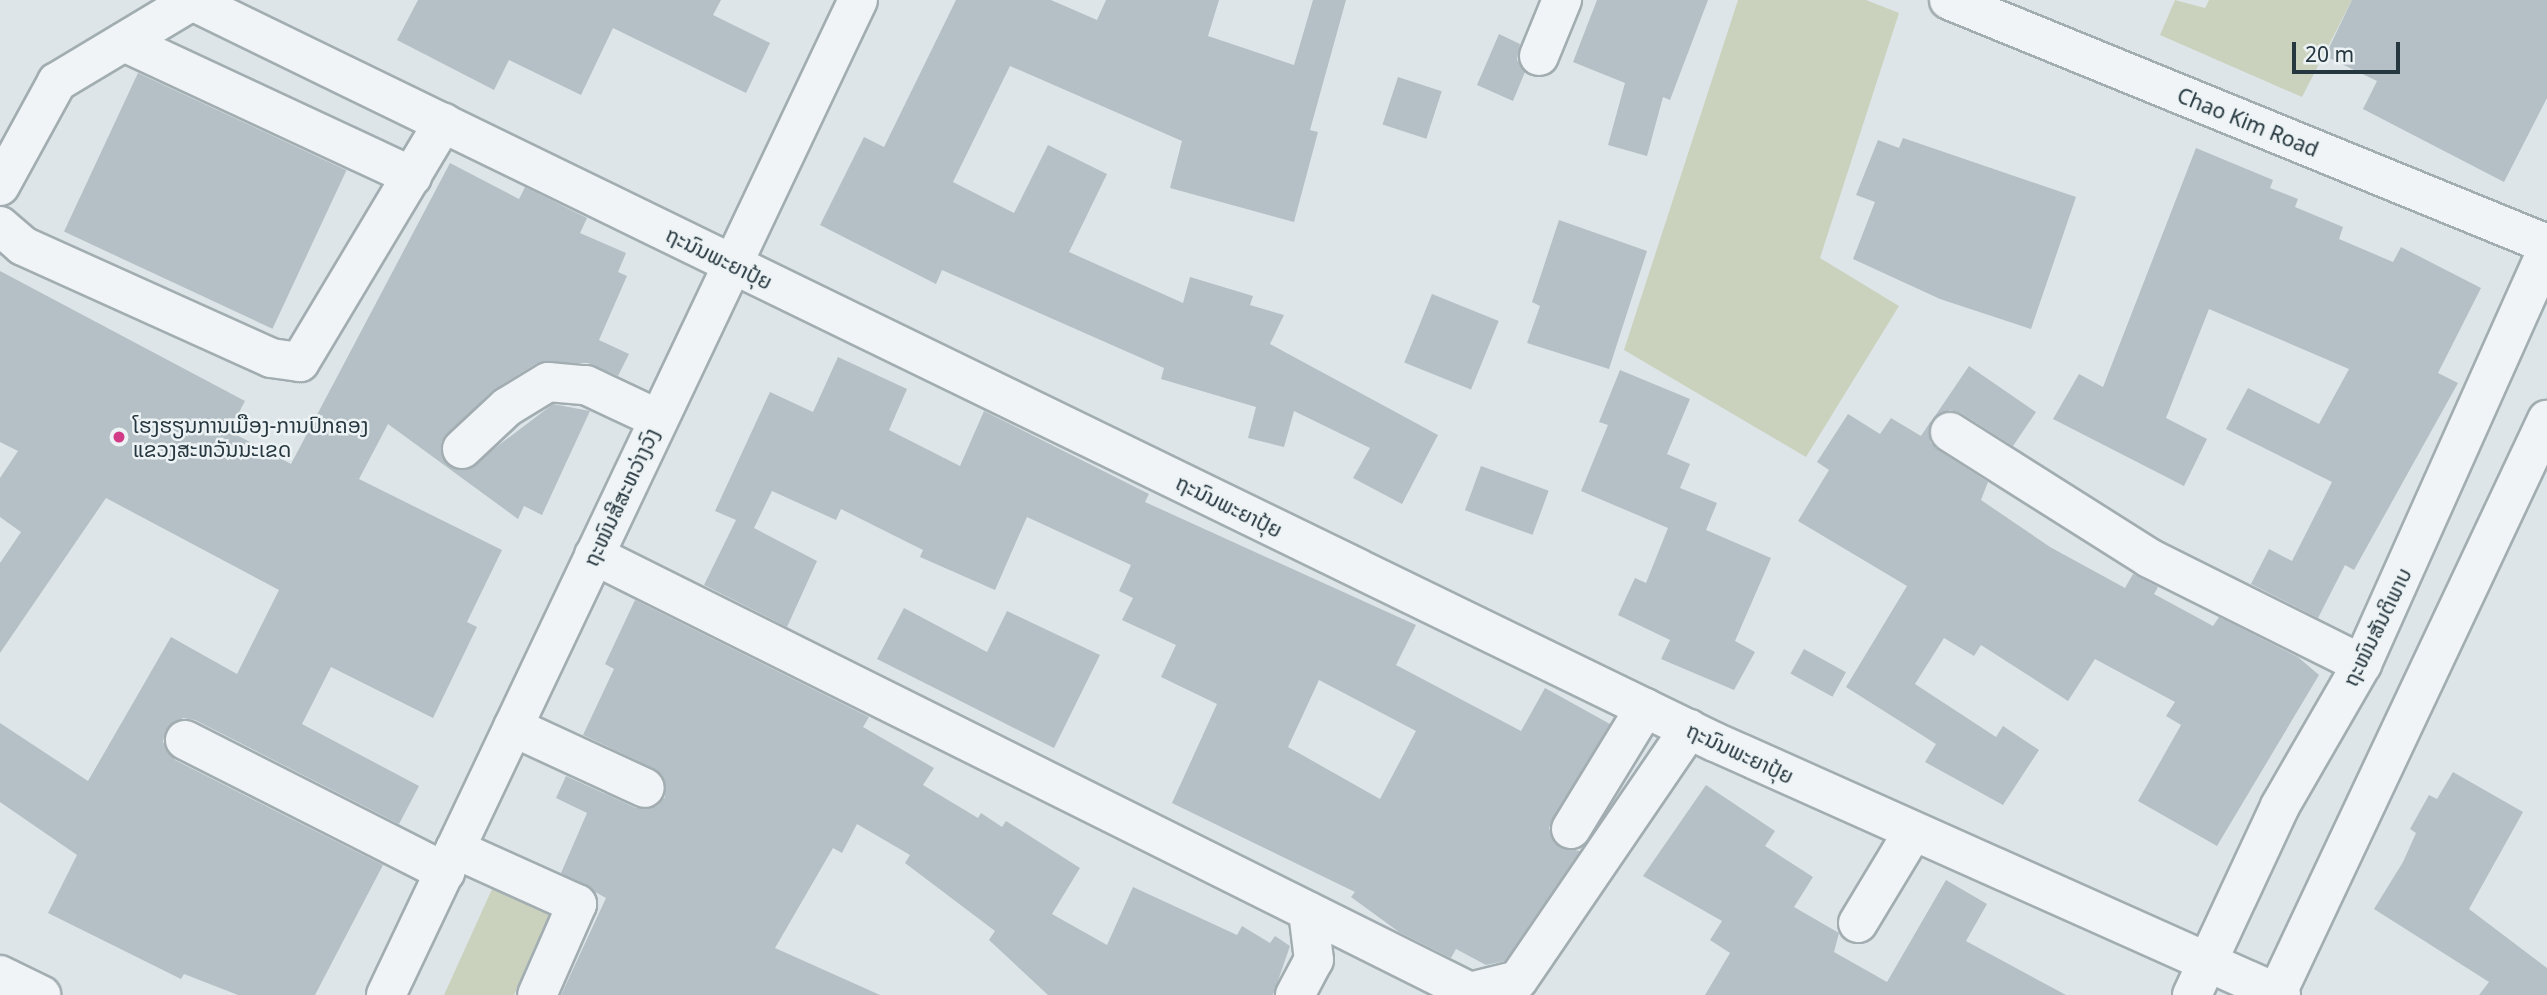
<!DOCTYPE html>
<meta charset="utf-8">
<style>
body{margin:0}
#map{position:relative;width:2547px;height:995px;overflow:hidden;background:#dde5e8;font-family:"Noto Sans","Noto Sans Lao",sans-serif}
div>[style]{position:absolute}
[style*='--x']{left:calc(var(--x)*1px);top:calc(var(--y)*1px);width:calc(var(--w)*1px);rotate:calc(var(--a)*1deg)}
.green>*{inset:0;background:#cad2be}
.building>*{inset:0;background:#b4c0c5;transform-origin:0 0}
.roads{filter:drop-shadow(2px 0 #a2adb2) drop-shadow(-2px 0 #a2adb2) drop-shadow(0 2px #a2adb2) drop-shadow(0 -2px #a2adb2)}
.minor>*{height:38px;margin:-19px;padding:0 19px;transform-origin:19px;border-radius:19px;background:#f0f4f6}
.dots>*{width:19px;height:19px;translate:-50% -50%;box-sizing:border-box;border:4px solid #edf3f5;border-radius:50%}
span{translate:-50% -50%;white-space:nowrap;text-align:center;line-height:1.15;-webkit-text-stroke:5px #edf3f5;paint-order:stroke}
.street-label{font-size:21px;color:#26373f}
.poi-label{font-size:21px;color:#26373f}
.left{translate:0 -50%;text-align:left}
.scale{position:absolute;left:2292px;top:42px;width:108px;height:32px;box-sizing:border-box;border:4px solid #26373f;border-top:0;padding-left:9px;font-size:21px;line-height:24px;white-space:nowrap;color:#26373f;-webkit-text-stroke:5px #edf3f5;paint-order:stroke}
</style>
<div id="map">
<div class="green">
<div style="clip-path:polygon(1738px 0,1866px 0,1899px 13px,1820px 258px,1899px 306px,1806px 457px,1624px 350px)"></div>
<div style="clip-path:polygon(2175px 0,2205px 8px,2209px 0,2352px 0,2302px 97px,2160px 35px)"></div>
<div style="clip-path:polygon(498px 876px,555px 902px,514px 995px,444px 995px)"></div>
</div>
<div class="building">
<div style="clip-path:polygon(418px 0,721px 0,713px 15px,770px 43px,746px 93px,613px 28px,581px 95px,509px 60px,494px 90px,397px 40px)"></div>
<div style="clip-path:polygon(956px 0,1051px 0,1097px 20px,1106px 0,1219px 0,1208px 36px,1294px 65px,1313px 0,1346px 0,1310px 130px,1318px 132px,1294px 222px,1170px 188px,1182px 141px,1010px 66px,953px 182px,1014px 213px,1048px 145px,1107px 174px,1069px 252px,1183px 303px,1190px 277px,1253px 296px,1250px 305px,1284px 315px,1270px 344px,1438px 435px,1402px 504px,1353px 478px,1370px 448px,1294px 411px,1284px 447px,1248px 438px,1256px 407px,1161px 379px,1164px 368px,942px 270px,936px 284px,820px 225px,864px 137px,884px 147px)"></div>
<div style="clip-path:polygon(1597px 0,1708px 0,1670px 100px,1663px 97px,1647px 156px,1608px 145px,1625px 83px,1573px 62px)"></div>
<div style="clip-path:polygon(2352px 0,2547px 0,2547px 98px,2504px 182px,2363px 109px,2377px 81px,2325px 56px)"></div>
<div style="clip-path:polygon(1499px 34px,1520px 44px,1517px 60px,1525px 72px,1513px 101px,1477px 85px)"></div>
<div style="left:138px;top:73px;width:230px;height:175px;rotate:25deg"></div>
<div style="left:1398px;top:77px;width:46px;height:50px;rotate:18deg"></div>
<div style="clip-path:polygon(1903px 138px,2076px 197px,2031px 329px,1940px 299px,1853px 259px,1875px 202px,1856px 195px,1878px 140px,1899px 148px)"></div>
<div style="clip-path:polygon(2196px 148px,2273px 180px,2270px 188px,2298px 199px,2295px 207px,2343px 227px,2339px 239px,2393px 262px,2401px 247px,2481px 288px,2438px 373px,2458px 383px,2354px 570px,2345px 565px,2318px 618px,2251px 584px,2269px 549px,2292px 561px,2332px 482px,2226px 429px,2248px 388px,2319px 424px,2349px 369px,2209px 309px,2166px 418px,2207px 439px,2184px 486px,2053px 419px,2079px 374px,2103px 387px)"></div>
<div style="clip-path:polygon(450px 163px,519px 199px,525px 187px,587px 218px,580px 233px,626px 253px,618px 272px,627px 276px,599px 340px,629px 354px,618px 376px,588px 363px,537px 363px,492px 391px,441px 442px,446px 463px,466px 470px,553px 404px,590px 411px,542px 515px,524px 506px,518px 519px,388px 424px,359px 479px,502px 550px,467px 622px,477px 627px,433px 718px,331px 667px,302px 724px,419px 786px,399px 824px,195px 720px,183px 718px,166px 730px,163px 742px,175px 760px,383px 865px,315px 995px,238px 995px,184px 974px,181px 979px,48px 913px,77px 855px,0 802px,0 723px,88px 781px,171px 637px,237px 674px,279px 590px,106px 498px,0 653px,0 563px,21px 532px,0 517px,0 478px,18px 451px,0 442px,0 271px,245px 401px,229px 431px,291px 464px)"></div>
<div style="clip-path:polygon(1559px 220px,1647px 251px,1609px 369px,1527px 343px,1540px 306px,1532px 302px)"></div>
<div style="left:1432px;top:294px;width:72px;height:74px;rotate:22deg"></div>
<div style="clip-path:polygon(evenodd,838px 357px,907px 389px,889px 430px,960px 466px,984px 411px,1149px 494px,1145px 502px,1416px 625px,1396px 665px,1521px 731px,1545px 688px,1610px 724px,1549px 828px,1559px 847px,1580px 851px,1505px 961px,1486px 965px,1456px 949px,1451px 958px,1399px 932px,1351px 897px,1355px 892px,1172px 803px,1217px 704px,1161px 677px,1176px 645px,1122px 620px,1133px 598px,1119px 591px,1131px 565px,1027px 517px,995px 590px,920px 557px,923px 550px,841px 509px,836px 520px,772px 491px,754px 528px,817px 561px,787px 627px,704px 585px,736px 520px,715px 511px,770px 392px,813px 412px,838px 357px,1319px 680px,1416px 731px,1380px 799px,1288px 747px,1319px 680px)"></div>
<div style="clip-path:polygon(1969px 366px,2036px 412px,2013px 446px,1961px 413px,1950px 410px,1933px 419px)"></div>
<div style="clip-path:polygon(1620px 370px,1690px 399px,1667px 454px,1690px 464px,1680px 488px,1717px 503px,1706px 530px,1771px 558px,1735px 641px,1755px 652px,1734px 690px,1661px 659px,1670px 640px,1618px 615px,1635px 578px,1646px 583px,1668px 528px,1581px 491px,1608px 425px,1599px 422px)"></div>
<div style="clip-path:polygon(1848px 414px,1880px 434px,1891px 418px,1921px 436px,1931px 421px,1930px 442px,1938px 450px,1988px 482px,1981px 500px,2050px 547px,2125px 588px,2133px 574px,2158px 587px,2154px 594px,2213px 626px,2219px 617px,2298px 657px,2319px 675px,2217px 846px,2138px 801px,2181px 725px,2166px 716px,2175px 702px,2095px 659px,2068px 701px,1981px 645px,1974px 656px,1944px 638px,1915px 684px,1996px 737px,2003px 726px,2039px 750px,2003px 805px,1925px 762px,1936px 744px,1846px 687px,1907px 586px,1798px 521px,1829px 470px,1817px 462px)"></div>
<div style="left:1481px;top:466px;width:72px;height:47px;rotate:20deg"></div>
<div style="clip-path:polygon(635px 600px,869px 717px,863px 727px,934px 768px,923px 785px,978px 818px,981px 813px,1002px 827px,1006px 821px,1080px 868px,1052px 914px,1107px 945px,1133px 887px,1237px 935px,1242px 926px,1270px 943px,1275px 936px,1290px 946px,1273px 995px,1048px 995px,989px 940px,995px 931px,905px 863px,910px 855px,857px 824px,842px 853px,833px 848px,775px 948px,880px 995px,561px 995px,606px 898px,561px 873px,587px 813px,556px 798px,566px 776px,636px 808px,657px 806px,665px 797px,663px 776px,655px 769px,583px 735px,614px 669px,605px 664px)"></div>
<div style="clip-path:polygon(904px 608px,987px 652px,1007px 611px,1100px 655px,1054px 748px,877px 659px)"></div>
<div style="left:1804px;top:649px;width:48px;height:28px;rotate:29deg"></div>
<div style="clip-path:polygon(2453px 772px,2523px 812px,2469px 909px,2547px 968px,2547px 995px,2479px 995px,2489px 982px,2374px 909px,2403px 862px,2416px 833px,2410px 829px,2429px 795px,2437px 799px)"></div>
<div style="clip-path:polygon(1706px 785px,1775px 831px,1765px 846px,1813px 877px,1794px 907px,1839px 933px,1834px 952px,1887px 982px,1946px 880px,1987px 904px,1966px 941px,2066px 995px,1705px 995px,1730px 953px,1710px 940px,1722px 921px,1643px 876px)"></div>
</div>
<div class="roads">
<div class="minor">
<div style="--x:190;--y:0;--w:1696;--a:25.95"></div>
<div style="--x:1715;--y:742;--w:620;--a:24.08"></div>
<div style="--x:1949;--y:0;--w:646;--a:22.2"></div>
<div style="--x:124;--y:42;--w:318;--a:25"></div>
<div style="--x:1539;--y:56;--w:61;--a:-67.7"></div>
<div style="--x:0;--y:186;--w:119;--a:-61.3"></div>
<div style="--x:57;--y:82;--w:157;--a:-31"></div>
<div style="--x:0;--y:226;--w:30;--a:41"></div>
<div style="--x:23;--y:246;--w:272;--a:24.3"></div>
<div style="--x:271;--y:358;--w:29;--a:8"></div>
<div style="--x:300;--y:362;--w:279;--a:-59.1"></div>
<div style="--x:1950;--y:432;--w:236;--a:32.3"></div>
<div style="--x:2149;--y:558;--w:238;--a:26.5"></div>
<div style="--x:462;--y:449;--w:62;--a:-43"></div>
<div style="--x:507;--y:407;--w:48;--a:-31.4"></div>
<div style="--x:548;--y:382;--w:38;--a:5"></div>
<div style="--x:586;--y:385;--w:80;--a:25.3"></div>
<div style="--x:594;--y:555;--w:979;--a:26.51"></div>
<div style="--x:1470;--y:992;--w:49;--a:-14"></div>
<div style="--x:1518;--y:980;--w:304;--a:-55.7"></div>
<div style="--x:513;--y:727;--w:145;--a:24.8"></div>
<div style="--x:185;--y:740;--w:292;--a:26.9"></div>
<div style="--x:1571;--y:829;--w:142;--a:-58.6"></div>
<div style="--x:455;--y:849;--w:134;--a:24.3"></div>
<div style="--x:577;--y:904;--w:99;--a:113.7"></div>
<div style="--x:1858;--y:923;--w:106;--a:-58.9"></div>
<div style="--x:0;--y:975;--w:46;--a:26"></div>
<div style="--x:386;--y:995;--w:1101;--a:-64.62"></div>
<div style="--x:1295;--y:995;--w:40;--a:-62"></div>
<div style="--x:1314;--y:960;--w:49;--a:-97"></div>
<div style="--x:2192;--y:995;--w:208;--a:-65"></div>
<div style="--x:2280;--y:806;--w:164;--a:-60"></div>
<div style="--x:2362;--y:664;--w:453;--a:-65.9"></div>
<div style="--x:2276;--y:995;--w:636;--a:-64.77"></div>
</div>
</div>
<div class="dots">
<div style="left:119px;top:437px;background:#d23c86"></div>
</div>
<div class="street-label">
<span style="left:2248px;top:122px;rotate:22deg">Chao Kim Road</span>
<span style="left:719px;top:258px;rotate:26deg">ຖະນົນພະຍາປຸ້ຍ</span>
<span style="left:621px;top:497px;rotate:-65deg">ຖະໜົນສີສະຫວ່າງວົງ</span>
<span style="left:1229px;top:506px;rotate:26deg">ຖະນົນພະຍາປຸ້ຍ</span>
<span style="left:2377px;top:627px;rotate:-64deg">ຖະໜົນສັນຕິພາບ</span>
<span style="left:1740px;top:753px;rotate:25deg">ຖະນົນພະຍາປຸ້ຍ</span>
</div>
<div class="poi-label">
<span class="left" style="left:133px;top:437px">ໂຮງຮຽນການເມືອງ-ການປົກຄອງ<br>ແຂວງສະຫວັນນະເຂດ</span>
</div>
<div class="scale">20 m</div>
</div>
